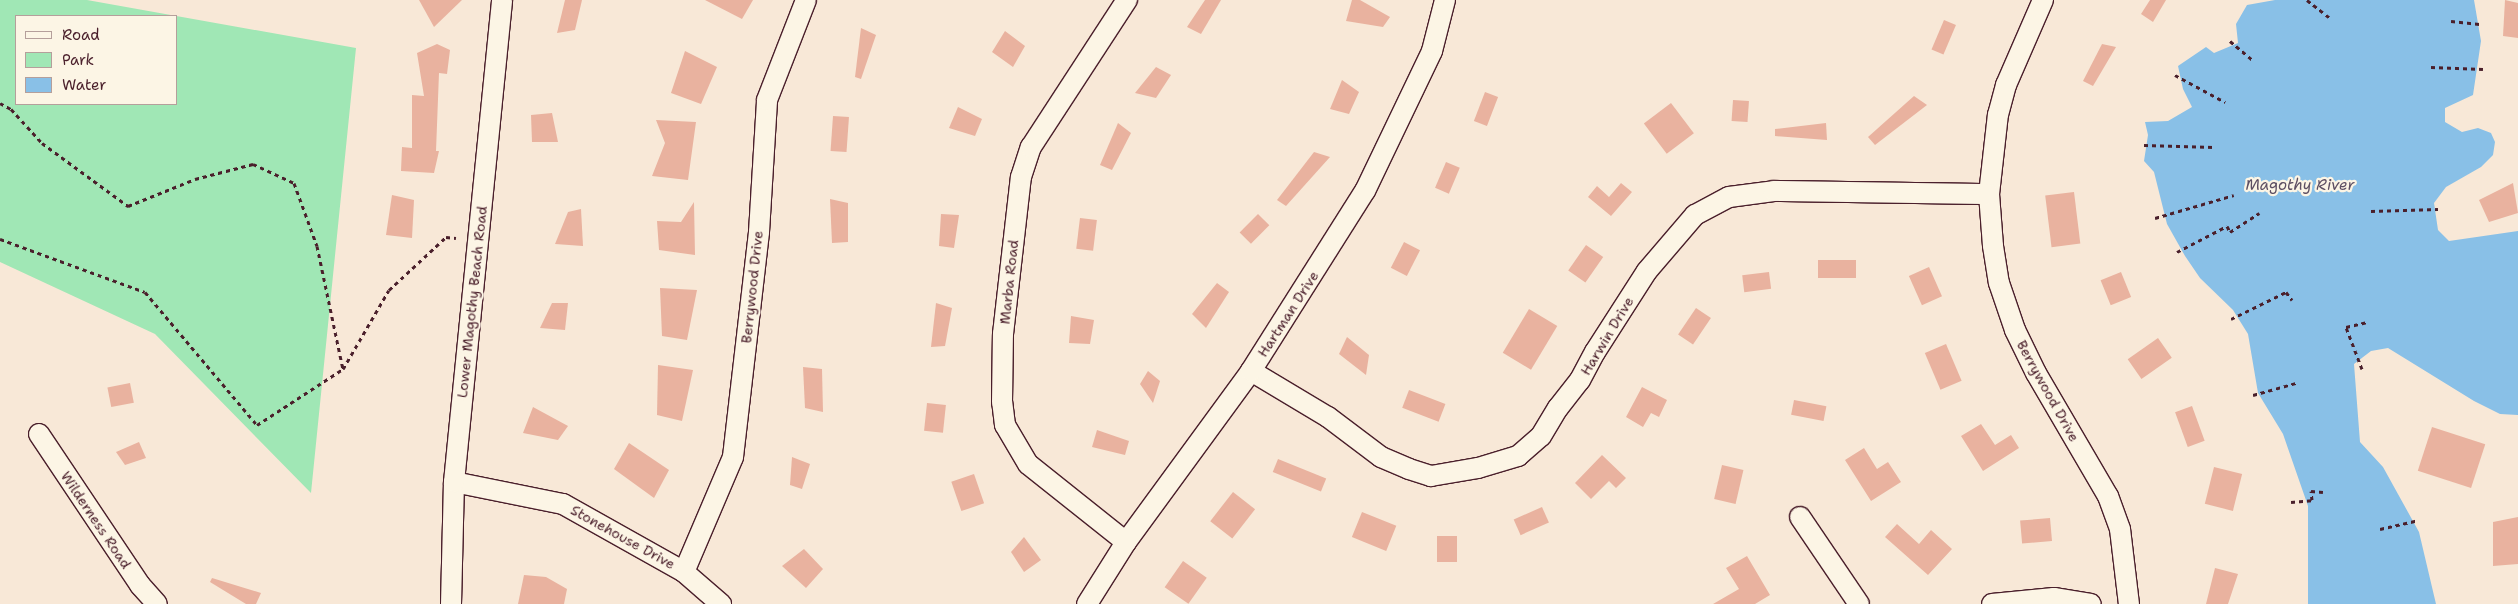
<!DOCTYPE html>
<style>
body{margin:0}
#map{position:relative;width:2518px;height:604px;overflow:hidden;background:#f8e8d7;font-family:"Shantell Sans",sans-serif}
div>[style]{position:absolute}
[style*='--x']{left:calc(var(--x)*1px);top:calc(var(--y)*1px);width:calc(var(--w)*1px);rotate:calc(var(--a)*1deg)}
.green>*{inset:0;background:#a0e7b5}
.water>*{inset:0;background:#89c0e7}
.building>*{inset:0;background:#e9b29f;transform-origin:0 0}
.path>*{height:3px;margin-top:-1.5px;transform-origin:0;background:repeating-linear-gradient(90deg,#4a1f2b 0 4px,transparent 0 8px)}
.roads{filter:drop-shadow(1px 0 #4a1f2b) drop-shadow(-1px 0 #4a1f2b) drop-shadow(0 1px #4a1f2b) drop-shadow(0 -1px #4a1f2b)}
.minor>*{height:20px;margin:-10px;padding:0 10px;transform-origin:10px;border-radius:10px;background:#fcf5e5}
span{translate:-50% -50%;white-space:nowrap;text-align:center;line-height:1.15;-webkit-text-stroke:4.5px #fcf5e5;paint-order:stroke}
.street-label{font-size:14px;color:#4a1f2b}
.water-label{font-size:15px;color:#5d4f63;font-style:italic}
.legend{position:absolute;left:15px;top:15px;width:162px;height:90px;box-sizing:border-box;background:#fcf5e5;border:1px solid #b59f9b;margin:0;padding:6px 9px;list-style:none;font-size:15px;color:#4a1f2b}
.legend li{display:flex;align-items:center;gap:10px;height:25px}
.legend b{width:25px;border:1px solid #b59f9b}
</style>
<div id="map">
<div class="green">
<div style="clip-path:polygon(evenodd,0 0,87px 0,356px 48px,311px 493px,155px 334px,0 262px,0 0,16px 16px,176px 16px,176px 104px,16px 104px,16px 16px)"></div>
</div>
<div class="water">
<div style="clip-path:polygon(2275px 0,2474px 0,2481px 41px,2473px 95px,2445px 108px,2445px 122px,2462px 132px,2478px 128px,2491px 133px,2495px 142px,2493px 155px,2481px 167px,2446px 187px,2434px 203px,2438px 230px,2449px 241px,2518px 231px,2518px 415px,2500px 414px,2474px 401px,2388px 348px,2371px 351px,2354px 364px,2360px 442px,2383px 467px,2419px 532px,2436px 604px,2308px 604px,2308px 506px,2283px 434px,2258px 393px,2248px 334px,2233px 310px,2200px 278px,2185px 256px,2167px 224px,2154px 172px,2144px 161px,2148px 135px,2145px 122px,2168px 121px,2192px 107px,2183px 89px,2178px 66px,2206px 47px,2214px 53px,2238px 43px,2236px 24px,2247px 5px)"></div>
</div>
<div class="building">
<div style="clip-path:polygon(419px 0,462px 0,434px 27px)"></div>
<div style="clip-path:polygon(565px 0,582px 0,575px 30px,557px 33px)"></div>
<div style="clip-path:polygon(705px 0,753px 0,742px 19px)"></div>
<div style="clip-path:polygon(1205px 0,1221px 0,1201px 34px,1187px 27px)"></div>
<div style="clip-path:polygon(1352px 0,1360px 0,1390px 17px,1383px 27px,1346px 21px)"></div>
<div style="clip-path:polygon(2150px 0,2166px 0,2153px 22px,2141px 14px)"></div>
<div style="clip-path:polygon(2505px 0,2518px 3px,2518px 38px,2503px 36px)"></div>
<div style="left:1944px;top:20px;width:13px;height:32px;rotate:23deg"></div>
<div style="clip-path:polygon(861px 28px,876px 35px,861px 79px,855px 77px)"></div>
<div style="clip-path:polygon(1005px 31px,1025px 46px,1013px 67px,992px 52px)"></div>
<div style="clip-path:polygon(437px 44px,450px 50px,447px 74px,439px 73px,436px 151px,439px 151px,434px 173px,401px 171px,402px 147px,412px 148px,412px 95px,424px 96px,417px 53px)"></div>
<div style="clip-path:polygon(2102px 44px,2116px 47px,2093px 86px,2083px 81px)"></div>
<div style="clip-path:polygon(685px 51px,717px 67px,701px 104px,671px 93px)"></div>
<div style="clip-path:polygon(1156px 67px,1171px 75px,1156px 98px,1135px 93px)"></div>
<div style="clip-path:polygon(1342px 80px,1359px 92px,1349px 114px,1330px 109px)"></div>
<div style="left:1485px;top:92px;width:14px;height:31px;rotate:21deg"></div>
<div style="clip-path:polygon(1914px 96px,1927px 105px,1875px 145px,1868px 137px)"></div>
<div style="left:1733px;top:100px;width:16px;height:21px;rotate:4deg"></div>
<div style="left:1671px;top:103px;width:38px;height:34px;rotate:53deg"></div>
<div style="clip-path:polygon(958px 107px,982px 119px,975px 136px,949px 128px)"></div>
<div style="clip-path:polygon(552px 113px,558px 142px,532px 142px,531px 115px)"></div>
<div style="left:833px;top:116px;width:16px;height:35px;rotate:4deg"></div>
<div style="clip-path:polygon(656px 120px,696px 122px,688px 180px,652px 176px,665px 143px)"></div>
<div style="clip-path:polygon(1118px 123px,1131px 133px,1112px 170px,1100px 165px)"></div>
<div style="clip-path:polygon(1826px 123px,1827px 140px,1775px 136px,1775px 129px)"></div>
<div style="clip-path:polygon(1314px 152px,1330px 157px,1286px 206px,1277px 200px)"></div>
<div style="left:1446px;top:162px;width:15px;height:28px;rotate:23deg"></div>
<div style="clip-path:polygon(1621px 183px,1632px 192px,1611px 216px,1588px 197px,1597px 186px,1609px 197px)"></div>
<div style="clip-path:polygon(2513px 183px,2518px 213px,2489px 222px,2479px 200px)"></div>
<div style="left:2074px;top:192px;width:52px;height:29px;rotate:83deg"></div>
<div style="clip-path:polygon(392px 195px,414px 200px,412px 238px,386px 235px)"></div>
<div style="clip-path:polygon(830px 199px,848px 203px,848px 242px,832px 243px)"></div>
<div style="clip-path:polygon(694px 202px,695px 255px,659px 250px,657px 221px,681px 222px)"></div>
<div style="clip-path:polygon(581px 209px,583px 246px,555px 244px,568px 212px)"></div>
<div style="clip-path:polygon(941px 214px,959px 215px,954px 248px,939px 246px)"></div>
<div style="left:1258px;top:214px;width:16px;height:26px;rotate:45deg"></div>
<div style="left:1080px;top:218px;width:17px;height:31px;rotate:7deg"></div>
<div style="left:1404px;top:242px;width:18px;height:29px;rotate:27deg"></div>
<div style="left:1586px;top:245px;width:21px;height:31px;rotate:35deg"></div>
<div style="left:1856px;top:260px;width:18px;height:38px;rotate:90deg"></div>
<div style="left:1929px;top:267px;width:32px;height:22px;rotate:66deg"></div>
<div style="left:1769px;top:272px;width:17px;height:27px;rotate:83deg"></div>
<div style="left:2121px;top:272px;width:27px;height:22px;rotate:68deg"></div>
<div style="clip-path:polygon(1217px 283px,1229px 292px,1206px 328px,1192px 314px)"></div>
<div style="clip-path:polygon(660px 288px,697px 290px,687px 340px,662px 336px)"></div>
<div style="clip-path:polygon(552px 303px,568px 303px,565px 330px,540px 328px)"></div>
<div style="clip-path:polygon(936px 303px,952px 308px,945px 346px,931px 347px)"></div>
<div style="left:1696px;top:308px;width:18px;height:32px;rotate:34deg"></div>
<div style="left:1529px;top:309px;width:33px;height:51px;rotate:31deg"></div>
<div style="clip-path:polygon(1071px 316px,1094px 320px,1090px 344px,1069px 343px)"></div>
<div style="clip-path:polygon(1347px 337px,1369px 355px,1366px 375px,1339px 354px)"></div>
<div style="left:2158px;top:338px;width:24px;height:37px;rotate:55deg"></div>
<div style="left:1946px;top:344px;width:40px;height:23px;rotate:67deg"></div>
<div style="clip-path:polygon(658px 365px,693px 370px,682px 421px,657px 415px)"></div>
<div style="clip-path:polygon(803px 367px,822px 369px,823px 412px,805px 408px)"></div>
<div style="clip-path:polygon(1148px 371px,1160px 381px,1153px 403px,1140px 384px)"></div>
<div style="left:130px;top:383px;width:20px;height:23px;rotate:79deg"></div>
<div style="clip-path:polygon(1642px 387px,1667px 400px,1659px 417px,1651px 413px,1643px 427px,1626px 417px)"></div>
<div style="left:1409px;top:390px;width:39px;height:19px;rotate:21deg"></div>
<div style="left:1794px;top:400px;width:33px;height:15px;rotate:11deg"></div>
<div style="left:927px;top:403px;width:19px;height:28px;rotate:6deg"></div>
<div style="left:2192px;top:406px;width:37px;height:18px;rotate:70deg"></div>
<div style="clip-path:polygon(533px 407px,568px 426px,558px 440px,523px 433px)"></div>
<div style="clip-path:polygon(1981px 424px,1995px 445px,2011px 435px,2019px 448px,1983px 471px,1961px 436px)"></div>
<div style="left:2432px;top:427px;width:56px;height:46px;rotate:18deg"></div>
<div style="clip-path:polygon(1097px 430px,1129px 441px,1125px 455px,1092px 447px)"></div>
<div style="clip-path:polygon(139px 442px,146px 458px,125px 465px,116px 452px)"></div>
<div style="clip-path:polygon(629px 443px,669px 470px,654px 498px,614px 469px)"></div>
<div style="clip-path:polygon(1864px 448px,1877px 469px,1888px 462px,1901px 482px,1871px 501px,1845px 460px)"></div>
<div style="clip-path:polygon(1602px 455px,1626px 478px,1616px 488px,1609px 481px,1591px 499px,1575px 483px)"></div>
<div style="clip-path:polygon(792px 457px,810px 464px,802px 489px,790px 485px)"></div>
<div style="left:1278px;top:459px;width:52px;height:14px;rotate:22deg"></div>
<div style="left:1722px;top:465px;width:22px;height:35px;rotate:13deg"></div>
<div style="left:2214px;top:467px;width:29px;height:38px;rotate:14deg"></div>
<div style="left:974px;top:474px;width:31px;height:24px;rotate:71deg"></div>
<div style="left:1233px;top:492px;width:28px;height:37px;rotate:38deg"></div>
<div style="left:1542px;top:507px;width:17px;height:31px;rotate:66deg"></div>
<div style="left:1362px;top:512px;width:37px;height:27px;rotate:22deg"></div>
<div style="clip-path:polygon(2518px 517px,2518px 564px,2493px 566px,2493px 522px)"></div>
<div style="left:2050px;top:518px;width:23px;height:30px;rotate:85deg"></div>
<div style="clip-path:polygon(1897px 524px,1919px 544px,1931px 530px,1952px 549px,1928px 575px,1885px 537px)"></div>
<div style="left:1437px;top:536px;width:20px;height:26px"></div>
<div style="clip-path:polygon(1024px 537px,1041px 560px,1024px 572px,1011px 552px)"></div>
<div style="clip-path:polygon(804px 549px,823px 569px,806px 588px,782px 566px)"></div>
<div style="clip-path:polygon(1747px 556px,1770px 595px,1755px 604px,1713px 604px,1739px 589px,1726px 568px)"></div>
<div style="left:1183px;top:561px;width:29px;height:32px;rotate:35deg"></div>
<div style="clip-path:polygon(2215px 568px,2238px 574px,2228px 604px,2206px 604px)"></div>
<div style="clip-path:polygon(524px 575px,546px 577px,567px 589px,564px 604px,518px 604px)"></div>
<div style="clip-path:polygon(212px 578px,261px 593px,256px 604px,246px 604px,210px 582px)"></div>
</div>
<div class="path">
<div style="--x:2307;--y:0;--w:31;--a:38"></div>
<div style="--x:2451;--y:21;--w:31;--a:6"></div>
<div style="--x:2230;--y:41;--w:30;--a:40"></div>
<div style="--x:2431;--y:67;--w:52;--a:2.2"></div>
<div style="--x:2175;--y:75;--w:57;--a:28.4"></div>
<div style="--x:0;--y:103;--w:13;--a:29"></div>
<div style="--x:11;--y:109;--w:46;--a:47.6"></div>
<div style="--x:42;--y:143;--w:107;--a:36.2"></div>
<div style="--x:128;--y:206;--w:72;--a:-21.9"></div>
<div style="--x:195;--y:179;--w:60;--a:-14.5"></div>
<div style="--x:253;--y:164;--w:45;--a:24.9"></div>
<div style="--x:294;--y:183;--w:67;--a:69.9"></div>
<div style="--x:317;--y:246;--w:126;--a:78.1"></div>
<div style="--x:2144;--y:145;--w:70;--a:1.6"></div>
<div style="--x:2371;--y:211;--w:67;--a:-1.7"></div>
<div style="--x:2155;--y:218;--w:82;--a:-16.2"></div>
<div style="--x:0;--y:239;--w:154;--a:20.1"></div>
<div style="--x:145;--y:292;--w:174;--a:49.9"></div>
<div style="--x:257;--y:425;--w:103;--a:-33.1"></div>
<div style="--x:343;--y:369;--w:91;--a:-59.8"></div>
<div style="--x:389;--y:290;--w:78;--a:-42.9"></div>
<div style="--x:446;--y:237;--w:10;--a:6"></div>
<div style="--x:2177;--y:252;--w:56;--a:-27.5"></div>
<div style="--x:2227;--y:226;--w:7;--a:63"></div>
<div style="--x:2230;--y:232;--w:35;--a:-33"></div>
<div style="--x:2231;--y:319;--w:61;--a:-26.1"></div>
<div style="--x:2286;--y:292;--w:10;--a:53"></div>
<div style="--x:2362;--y:369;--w:45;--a:-110.9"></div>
<div style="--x:2346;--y:327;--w:22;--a:-13"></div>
<div style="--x:2253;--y:395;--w:45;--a:-15.6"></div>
<div style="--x:2291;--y:502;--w:21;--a:-5"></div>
<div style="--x:2312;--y:500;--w:9;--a:-96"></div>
<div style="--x:2311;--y:491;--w:12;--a:5"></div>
<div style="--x:2380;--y:529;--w:39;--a:-13"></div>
</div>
<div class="roads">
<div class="minor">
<div style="--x:2043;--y:0;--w:93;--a:113.5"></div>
<div style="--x:2006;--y:85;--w:30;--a:105"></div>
<div style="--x:1998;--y:114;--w:81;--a:96.4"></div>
<div style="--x:1989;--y:194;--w:52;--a:85.6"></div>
<div style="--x:1993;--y:246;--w:37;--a:81"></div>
<div style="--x:1999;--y:283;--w:50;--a:71.2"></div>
<div style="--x:2015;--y:330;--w:48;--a:64"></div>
<div style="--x:2036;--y:373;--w:143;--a:59.7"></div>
<div style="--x:2108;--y:496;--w:35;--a:70"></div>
<div style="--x:2120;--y:529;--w:76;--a:83.2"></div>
<div style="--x:1251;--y:371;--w:90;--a:30.9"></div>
<div style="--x:1328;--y:417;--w:66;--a:37"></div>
<div style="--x:1381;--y:457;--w:30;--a:23"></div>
<div style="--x:1409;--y:469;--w:23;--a:18"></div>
<div style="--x:1431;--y:476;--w:48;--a:-9.7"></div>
<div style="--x:1478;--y:468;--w:42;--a:-16.7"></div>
<div style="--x:1518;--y:456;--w:30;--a:-41"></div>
<div style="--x:1541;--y:436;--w:33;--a:-59"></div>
<div style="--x:1558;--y:408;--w:36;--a:-52"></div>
<div style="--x:1580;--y:380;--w:32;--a:-62"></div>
<div style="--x:1595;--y:352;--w:96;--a:-57.3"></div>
<div style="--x:1647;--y:271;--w:74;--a:-49.4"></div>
<div style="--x:1695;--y:215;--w:38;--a:-28"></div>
<div style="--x:1729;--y:197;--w:45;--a:-7.6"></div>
<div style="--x:1774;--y:191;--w:215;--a:0.8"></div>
<div style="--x:39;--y:434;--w:182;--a:56.2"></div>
<div style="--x:140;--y:585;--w:25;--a:48"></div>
<div style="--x:454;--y:482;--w:111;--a:11.4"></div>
<div style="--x:563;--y:504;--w:139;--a:29.3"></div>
<div style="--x:684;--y:572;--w:49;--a:40.9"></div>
<div style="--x:1800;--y:517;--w:105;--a:55.9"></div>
<div style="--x:1126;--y:542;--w:125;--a:-141.5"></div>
<div style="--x:1028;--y:464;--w:45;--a:-120.5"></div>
<div style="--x:1005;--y:425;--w:23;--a:-97"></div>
<div style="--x:1002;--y:402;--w:68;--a:-89.2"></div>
<div style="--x:1003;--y:334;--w:158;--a:-83.5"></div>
<div style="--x:1021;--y:177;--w:32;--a:-72"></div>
<div style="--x:1031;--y:147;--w:176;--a:-56.9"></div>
<div style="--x:684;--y:572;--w:125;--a:-66.9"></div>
<div style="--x:733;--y:457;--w:226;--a:-83.4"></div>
<div style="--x:759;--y:232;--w:132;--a:-86.5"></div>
<div style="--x:767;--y:100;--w:107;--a:-68.7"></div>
<div style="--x:451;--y:604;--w:122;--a:-88.6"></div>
<div style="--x:454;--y:482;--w:484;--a:-84.3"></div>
<div style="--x:1087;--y:604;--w:73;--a:-57.8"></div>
<div style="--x:1126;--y:542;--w:212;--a:-53.8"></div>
<div style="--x:1251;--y:371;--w:213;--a:-57.7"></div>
<div style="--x:1365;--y:191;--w:155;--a:-64.4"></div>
<div style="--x:1432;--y:51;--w:53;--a:-75.7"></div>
<div style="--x:1992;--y:604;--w:62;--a:-5.5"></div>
<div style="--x:2054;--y:598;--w:37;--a:9"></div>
</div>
</div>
<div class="street-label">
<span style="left:1009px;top:282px;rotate:-84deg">Marba Road</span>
<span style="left:752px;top:287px;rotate:-84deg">Berrywood Drive</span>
<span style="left:472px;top:302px;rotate:-84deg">Lower Magothy Beach Road</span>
<span style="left:1288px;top:314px;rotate:-57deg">Hartman Drive</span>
<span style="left:1607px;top:336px;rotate:-59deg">Harwin Drive</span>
<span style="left:2048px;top:391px;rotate:61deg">Berrywood Drive</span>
<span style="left:96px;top:520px;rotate:56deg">Wilderness Road</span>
<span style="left:623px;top:537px;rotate:29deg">Stonehouse Drive</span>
</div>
<div class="water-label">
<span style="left:2300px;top:186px">Magothy River</span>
</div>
<ul class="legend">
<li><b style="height:6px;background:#fcf5e5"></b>Road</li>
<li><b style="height:14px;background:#a0e7b5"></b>Park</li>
<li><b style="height:14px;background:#89c0e7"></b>Water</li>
</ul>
</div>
